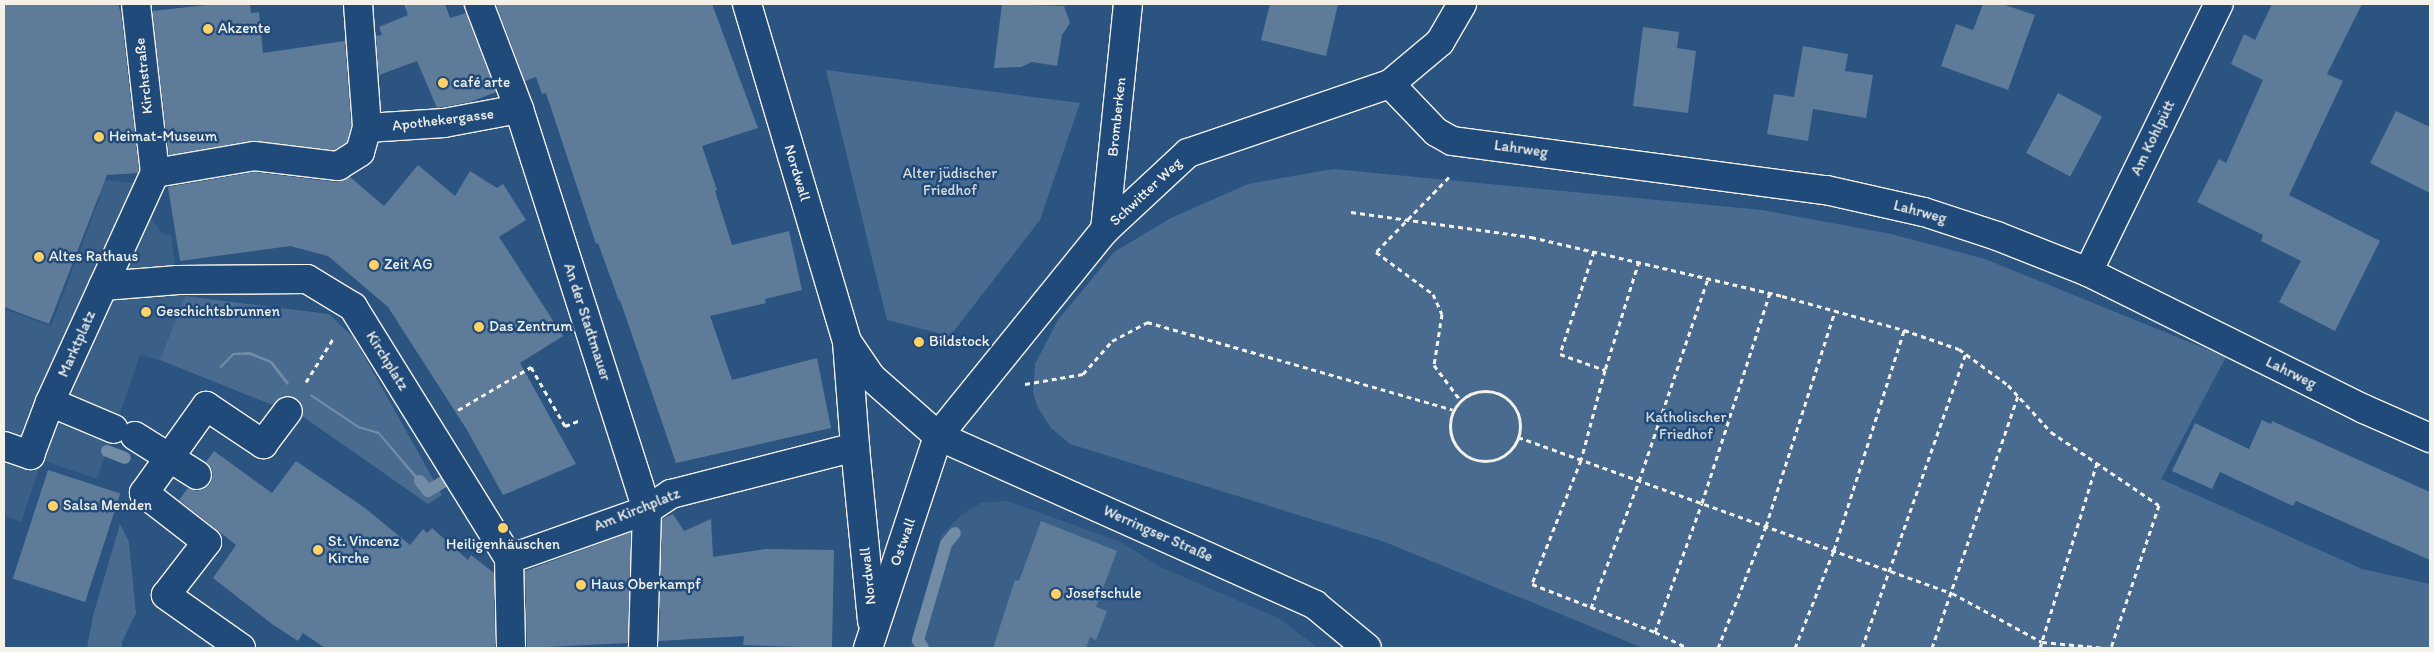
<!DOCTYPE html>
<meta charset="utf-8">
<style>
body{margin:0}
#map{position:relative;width:2434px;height:652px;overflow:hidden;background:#2c5481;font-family:Itim,sans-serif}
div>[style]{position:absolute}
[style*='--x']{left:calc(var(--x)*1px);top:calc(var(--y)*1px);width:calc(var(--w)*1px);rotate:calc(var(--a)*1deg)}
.built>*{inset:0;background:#3b6088}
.green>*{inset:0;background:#496b90}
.water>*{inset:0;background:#738ca6}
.stream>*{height:12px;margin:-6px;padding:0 6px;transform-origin:6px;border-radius:6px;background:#738ca6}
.building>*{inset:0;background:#5e7b9a;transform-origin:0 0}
.path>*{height:3px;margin-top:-1.5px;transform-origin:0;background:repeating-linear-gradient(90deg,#f4f1e8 0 5px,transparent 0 9px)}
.path>.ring{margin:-1.5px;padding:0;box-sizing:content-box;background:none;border:3px solid #f4f1e8;border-radius:50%}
.roads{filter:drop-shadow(1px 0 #f4f1e8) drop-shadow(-1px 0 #f4f1e8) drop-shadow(0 1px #f4f1e8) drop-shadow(0 -1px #f4f1e8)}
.minor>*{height:28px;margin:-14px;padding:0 14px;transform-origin:14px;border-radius:14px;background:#1f4a7a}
.dots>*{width:14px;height:14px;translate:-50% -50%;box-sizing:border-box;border:2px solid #1f4a7a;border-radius:50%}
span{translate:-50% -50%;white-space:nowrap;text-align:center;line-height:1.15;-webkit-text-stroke:5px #1f4a7a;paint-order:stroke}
.poi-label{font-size:15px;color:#f4f1e8}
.left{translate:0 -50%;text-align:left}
.street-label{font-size:15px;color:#f4f1e8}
.park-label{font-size:15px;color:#dadddb}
.frame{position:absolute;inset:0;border:5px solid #f4f1e8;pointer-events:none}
</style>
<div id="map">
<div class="built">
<div style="clip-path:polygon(79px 178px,133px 183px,150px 182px,148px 213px,162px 234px,171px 235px,179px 294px,185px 296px,160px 360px,140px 355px,97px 479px,42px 460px,21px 522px,4px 515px,4px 309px,51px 326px,100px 197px,77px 186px)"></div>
<div style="clip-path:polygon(1007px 501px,1121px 542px,1158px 566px,1278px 618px,1318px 648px,910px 648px,942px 535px,961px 515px,981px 503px)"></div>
</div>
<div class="green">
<div style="clip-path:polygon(826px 70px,1080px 103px,1040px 220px,950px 336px,887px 320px)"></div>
<div style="clip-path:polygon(1333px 169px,1762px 210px,1891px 234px,1985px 259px,2226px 357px,2161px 479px,2362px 569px,2430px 584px,2430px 648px,1643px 648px,1385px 542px,1070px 444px,1051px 428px,1037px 406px,1033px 392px,1035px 364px,1058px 320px,1114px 252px,1171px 218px,1248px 184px)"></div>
<div style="clip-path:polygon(185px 296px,329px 314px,354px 338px,442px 495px,428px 504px,305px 418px,160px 360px)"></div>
<div style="clip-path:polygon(120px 524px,129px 542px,136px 613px,122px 642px,122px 648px,87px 648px,93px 616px)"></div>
</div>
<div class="water">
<div style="clip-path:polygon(250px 352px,272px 361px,289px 383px,287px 385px,270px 363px,250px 355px,234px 355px,221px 368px,219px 367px,233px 353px)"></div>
<div style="clip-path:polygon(311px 394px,359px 426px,379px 432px,428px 489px,432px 490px,427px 492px,378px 434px,358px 428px,310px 396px)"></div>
</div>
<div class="stream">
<div style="--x:107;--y:451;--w:19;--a:21"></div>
<div style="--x:420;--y:481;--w:13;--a:51"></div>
<div style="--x:428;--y:491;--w:17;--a:-31"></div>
<div style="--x:923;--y:648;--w:9;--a:-122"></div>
<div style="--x:918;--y:640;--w:100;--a:-73.7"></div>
<div style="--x:946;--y:544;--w:14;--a:-51"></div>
</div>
<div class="building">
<div style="clip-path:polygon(4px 4px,118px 4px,121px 14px,139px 170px,138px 173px,107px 175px,49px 324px,4px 307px)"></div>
<div style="clip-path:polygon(216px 4px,250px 4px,251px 13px,259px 12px,263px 53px,345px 41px,351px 126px,347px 142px,334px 150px,252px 141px,169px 155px,152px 11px)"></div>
<div style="clip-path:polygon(404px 4px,445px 4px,450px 18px,466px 13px,496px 92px,470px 102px,437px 108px,417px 61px,379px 75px,376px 36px,382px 35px,379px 27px,408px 15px)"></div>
<div style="clip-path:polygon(496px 4px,712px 4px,758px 128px,702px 146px,717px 190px,715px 191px,732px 245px,789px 231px,802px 290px,765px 299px,766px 303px,710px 316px,732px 380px,817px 358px,831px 428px,676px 463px,620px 300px,619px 301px,598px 243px,596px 244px,546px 93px,542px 94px,536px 77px,525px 81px)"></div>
<div style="clip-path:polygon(1002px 4px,1064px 6px,1070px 23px,1062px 35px,1057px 66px,1032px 62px,1021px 67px,994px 68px)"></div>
<div style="clip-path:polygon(1270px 4px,1338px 4px,1326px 56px,1261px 40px)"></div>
<div style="clip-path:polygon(1983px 4px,2002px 4px,2035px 15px,2008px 90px,1941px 66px,1956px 24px,1973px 30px)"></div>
<div style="clip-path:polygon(2272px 4px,2362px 4px,2327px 74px,2343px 81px,2289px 195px,2380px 241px,2335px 331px,2279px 302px,2301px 261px,2261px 241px,2263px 235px,2197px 202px,2219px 159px,2226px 163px,2263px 80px,2231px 64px,2244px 34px,2255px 40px)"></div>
<div style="clip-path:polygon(1643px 27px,1679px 32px,1677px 48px,1696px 51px,1688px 113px,1633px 106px)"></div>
<div style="clip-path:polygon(1803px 46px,1848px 54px,1845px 71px,1873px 75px,1866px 118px,1813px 109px,1808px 141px,1767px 134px,1774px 94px,1794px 97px)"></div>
<div style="left:2058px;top:93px;width:50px;height:68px;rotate:28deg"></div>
<div style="clip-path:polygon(2396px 111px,2430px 127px,2430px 193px,2370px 163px)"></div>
<div style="clip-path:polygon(418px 165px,455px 196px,470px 171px,497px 188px,503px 184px,526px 220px,499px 237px,563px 336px,520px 363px,576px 464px,503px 495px,467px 430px,388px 307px,328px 256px,290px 246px,180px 261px,168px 187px,254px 172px,336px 182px,350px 177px,384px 206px)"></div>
<div style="clip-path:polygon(2262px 420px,2271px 424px,2272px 421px,2430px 492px,2430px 560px,2296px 501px,2293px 506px,2220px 472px,2212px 489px,2172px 471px,2195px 423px,2249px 449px)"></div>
<div style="clip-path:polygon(214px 451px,272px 493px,296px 461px,365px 508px,410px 545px,423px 529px,427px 533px,432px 528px,468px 560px,471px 555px,494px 573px,495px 648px,325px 648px,303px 633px,298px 641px,272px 624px,213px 578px,236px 545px,179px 500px,188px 488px,197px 491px,204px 489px,210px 484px,213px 475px,211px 468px,206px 462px)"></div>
<div style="left:48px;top:470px;width:76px;height:114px;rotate:18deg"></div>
<div style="clip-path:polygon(673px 514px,684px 531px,711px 519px,713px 557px,765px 549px,834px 550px,832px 648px,743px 645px,744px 636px,659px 641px,662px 519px)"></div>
<div style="clip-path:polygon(1041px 521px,1117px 551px,1096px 607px,1107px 611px,1096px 640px,1090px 637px,1086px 648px,993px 648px,1015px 580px,1019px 581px)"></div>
<div style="clip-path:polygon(631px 532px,628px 643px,527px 648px,525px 571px)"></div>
</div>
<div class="path">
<div style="--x:1449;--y:177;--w:105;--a:134.2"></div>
<div style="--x:1376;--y:252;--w:71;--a:36.4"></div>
<div style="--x:1433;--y:294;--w:22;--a:66"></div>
<div style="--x:1442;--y:314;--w:52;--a:98.9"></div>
<div style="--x:1434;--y:365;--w:45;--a:53.1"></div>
<div style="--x:1351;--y:212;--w:182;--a:7.9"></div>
<div style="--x:1531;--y:237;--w:258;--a:13.2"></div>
<div style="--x:1782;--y:296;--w:127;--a:15.6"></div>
<div style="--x:1904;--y:330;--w:58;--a:19.1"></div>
<div style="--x:1959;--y:349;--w:61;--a:36.3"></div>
<div style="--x:2008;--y:385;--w:64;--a:47.5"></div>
<div style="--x:2051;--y:432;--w:130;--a:34.1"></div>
<div style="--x:2159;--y:505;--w:151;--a:108.6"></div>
<div style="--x:1594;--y:251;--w:108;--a:108.3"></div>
<div style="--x:1560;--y:354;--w:48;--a:19.6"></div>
<div style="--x:1639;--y:261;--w:114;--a:107.3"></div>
<div style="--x:1605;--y:370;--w:93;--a:104.9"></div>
<div style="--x:1581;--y:460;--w:133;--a:111.6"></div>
<div style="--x:1532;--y:584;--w:132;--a:21.3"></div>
<div style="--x:1655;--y:632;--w:37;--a:26"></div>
<div style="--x:306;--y:382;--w:51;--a:-57.9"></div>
<div style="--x:1025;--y:384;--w:59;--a:-9.8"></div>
<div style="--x:1083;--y:374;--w:44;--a:-48.7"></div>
<div style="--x:1112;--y:341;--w:40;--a:-28"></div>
<div style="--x:1147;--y:322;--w:318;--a:16"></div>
<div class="ring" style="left:1450px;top:391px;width:67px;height:67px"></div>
<div style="--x:458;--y:410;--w:85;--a:-30.5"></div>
<div style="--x:531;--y:367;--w:68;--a:60"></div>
<div style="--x:565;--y:426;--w:17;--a:-21"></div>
<div style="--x:1518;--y:437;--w:461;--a:19.8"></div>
<div style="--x:1952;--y:593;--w:102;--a:28.6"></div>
<div style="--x:2042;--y:642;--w:64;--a:5.4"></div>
<div style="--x:1591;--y:608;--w:136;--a:-69.3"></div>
<div style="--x:1639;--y:481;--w:214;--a:-71.2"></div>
<div style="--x:1655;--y:632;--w:137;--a:-70"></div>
<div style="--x:1702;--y:503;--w:221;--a:-72.1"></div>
<div style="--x:1718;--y:648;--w:131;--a:-68.5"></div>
<div style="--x:1766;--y:526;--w:226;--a:-72.2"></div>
<div style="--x:1795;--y:648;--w:105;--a:-68.3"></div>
<div style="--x:1834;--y:550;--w:231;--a:-72.3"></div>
<div style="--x:1862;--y:648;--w:313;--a:-70.6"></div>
<div style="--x:1932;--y:648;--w:266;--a:-71.2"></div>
<div style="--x:2040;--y:648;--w:194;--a:-72.9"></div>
</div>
<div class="roads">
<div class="minor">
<div style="--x:358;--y:4;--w:124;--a:85.8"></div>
<div style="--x:479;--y:4;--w:112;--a:69.1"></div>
<div style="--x:519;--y:109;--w:421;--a:72.3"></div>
<div style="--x:647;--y:510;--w:138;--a:91.7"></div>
<div style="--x:747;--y:4;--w:352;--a:73.5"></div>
<div style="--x:847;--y:342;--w:105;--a:85.6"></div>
<div style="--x:855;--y:447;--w:175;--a:84.4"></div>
<div style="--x:1390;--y:84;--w:66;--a:46.2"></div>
<div style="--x:1436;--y:132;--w:18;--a:29"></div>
<div style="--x:1452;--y:141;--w:377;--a:7.5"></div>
<div style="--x:1826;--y:190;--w:100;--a:12.7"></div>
<div style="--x:1924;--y:212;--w:77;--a:18.2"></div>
<div style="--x:1997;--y:236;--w:98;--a:21.6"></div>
<div style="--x:2088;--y:272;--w:308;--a:26.4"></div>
<div style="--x:2364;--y:409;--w:72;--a:23.7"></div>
<div style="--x:155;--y:173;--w:100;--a:-9.7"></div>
<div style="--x:254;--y:156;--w:85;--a:6.8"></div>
<div style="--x:338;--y:166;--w:26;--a:-32"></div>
<div style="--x:360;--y:152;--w:25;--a:-74"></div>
<div style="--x:367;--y:128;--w:77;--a:-3.7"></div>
<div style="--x:444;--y:123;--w:76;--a:-10.6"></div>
<div style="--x:1105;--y:230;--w:227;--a:-84.2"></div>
<div style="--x:2088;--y:272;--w:298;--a:-64"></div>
<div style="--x:103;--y:286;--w:75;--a:-4.6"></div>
<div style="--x:178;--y:280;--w:129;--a:-0.4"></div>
<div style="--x:307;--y:279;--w:54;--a:31.3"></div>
<div style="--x:353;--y:307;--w:296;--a:58.2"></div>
<div style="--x:509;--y:559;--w:89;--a:88.7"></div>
<div style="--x:848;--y:343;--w:41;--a:55.9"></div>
<div style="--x:871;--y:377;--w:89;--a:41.4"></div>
<div style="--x:938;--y:436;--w:413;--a:24.1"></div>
<div style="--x:1315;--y:605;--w:67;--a:39.6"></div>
<div style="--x:50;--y:402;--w:69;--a:22.9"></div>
<div style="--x:135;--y:436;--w:73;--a:32.2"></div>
<div style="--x:4;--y:446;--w:28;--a:19"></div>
<div style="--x:30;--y:455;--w:57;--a:-69.3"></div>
<div style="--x:50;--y:402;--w:252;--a:-65.4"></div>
<div style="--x:155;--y:173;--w:170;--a:-96.4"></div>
<div style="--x:509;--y:559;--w:146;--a:-19.5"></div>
<div style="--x:647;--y:510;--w:29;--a:-34"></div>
<div style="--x:671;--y:494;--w:190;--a:-14.3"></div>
<div style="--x:241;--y:648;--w:92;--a:-144.8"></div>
<div style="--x:166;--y:595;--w:67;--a:-52.3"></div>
<div style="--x:207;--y:542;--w:80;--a:-142.1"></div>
<div style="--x:144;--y:493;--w:107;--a:-54.5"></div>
<div style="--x:206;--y:406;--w:69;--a:33.7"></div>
<div style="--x:263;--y:444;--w:41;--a:-52.9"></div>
<div style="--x:868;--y:648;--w:223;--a:-71.7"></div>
<div style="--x:938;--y:436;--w:265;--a:-51"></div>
<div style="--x:1105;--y:230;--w:113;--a:-42.9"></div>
<div style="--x:1188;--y:153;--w:213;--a:-18.9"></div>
<div style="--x:1390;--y:84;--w:65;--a:-40"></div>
<div style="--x:1440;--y:42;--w:44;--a:-59.9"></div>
</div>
</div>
<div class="dots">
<div style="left:208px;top:29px;background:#ffd166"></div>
<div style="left:443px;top:83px;background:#ffd166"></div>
<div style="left:99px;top:137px;background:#ffd166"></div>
<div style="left:39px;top:257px;background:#ffd166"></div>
<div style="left:374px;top:265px;background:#ffd166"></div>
<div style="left:146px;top:312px;background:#ffd166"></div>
<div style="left:479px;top:327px;background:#ffd166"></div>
<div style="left:919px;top:342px;background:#ffd166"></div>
<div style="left:53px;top:506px;background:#ffd166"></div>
<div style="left:503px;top:528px;background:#ffd166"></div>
<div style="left:318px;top:550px;background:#ffd166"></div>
<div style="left:581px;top:585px;background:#ffd166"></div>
<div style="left:1056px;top:594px;background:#ffd166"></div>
</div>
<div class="poi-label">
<span class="left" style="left:218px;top:29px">Akzente</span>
<span class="left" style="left:453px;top:83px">café arte</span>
<span class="left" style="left:109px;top:137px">Heimat-Museum</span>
<span class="left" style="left:49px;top:257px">Altes Rathaus</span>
<span class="left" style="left:384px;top:265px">Zeit AG</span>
<span class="left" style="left:156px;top:312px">Geschichtsbrunnen</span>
<span class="left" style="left:489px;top:327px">Das Zentrum</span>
<span class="left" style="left:929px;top:342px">Bildstock</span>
<span class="left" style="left:63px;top:506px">Salsa Menden</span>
<span class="left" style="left:328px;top:550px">St. Vincenz<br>Kirche</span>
<span style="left:503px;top:545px">Heiligenhäuschen</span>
<span class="left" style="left:591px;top:585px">Haus Oberkampf</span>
<span class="left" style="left:1066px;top:594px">Josefschule</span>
</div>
<div class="street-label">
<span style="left:144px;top:76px;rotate:-96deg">Kirchstraße</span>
<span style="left:1117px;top:117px;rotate:-84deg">Bromberken</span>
<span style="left:443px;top:120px;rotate:-7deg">Apothekergasse</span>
<span style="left:2153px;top:138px;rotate:-64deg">Am Kohlpütt</span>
<span style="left:1521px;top:149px;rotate:8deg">Lahrweg</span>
<span style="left:797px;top:173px;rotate:73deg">Nordwall</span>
<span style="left:1146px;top:192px;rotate:-43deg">Schwitter Weg</span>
<span style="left:1920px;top:212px;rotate:15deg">Lahrweg</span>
<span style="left:587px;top:322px;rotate:72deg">An der Stadtmauer</span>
<span style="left:77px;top:344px;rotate:-66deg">Marktplatz</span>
<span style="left:387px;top:361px;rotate:58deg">Kirchplatz</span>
<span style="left:2291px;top:373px;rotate:26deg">Lahrweg</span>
<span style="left:637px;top:510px;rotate:-22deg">Am Kirchplatz</span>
<span style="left:1158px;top:534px;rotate:24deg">Werringser Straße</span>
<span style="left:903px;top:542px;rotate:-71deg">Ostwall</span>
<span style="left:868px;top:576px;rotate:-96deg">Nordwall</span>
</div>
<div class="park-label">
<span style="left:950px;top:182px">Alter jüdischer<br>Friedhof</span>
<span style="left:1686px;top:426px">Katholischer<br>Friedhof</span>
</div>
<div class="frame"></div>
</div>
